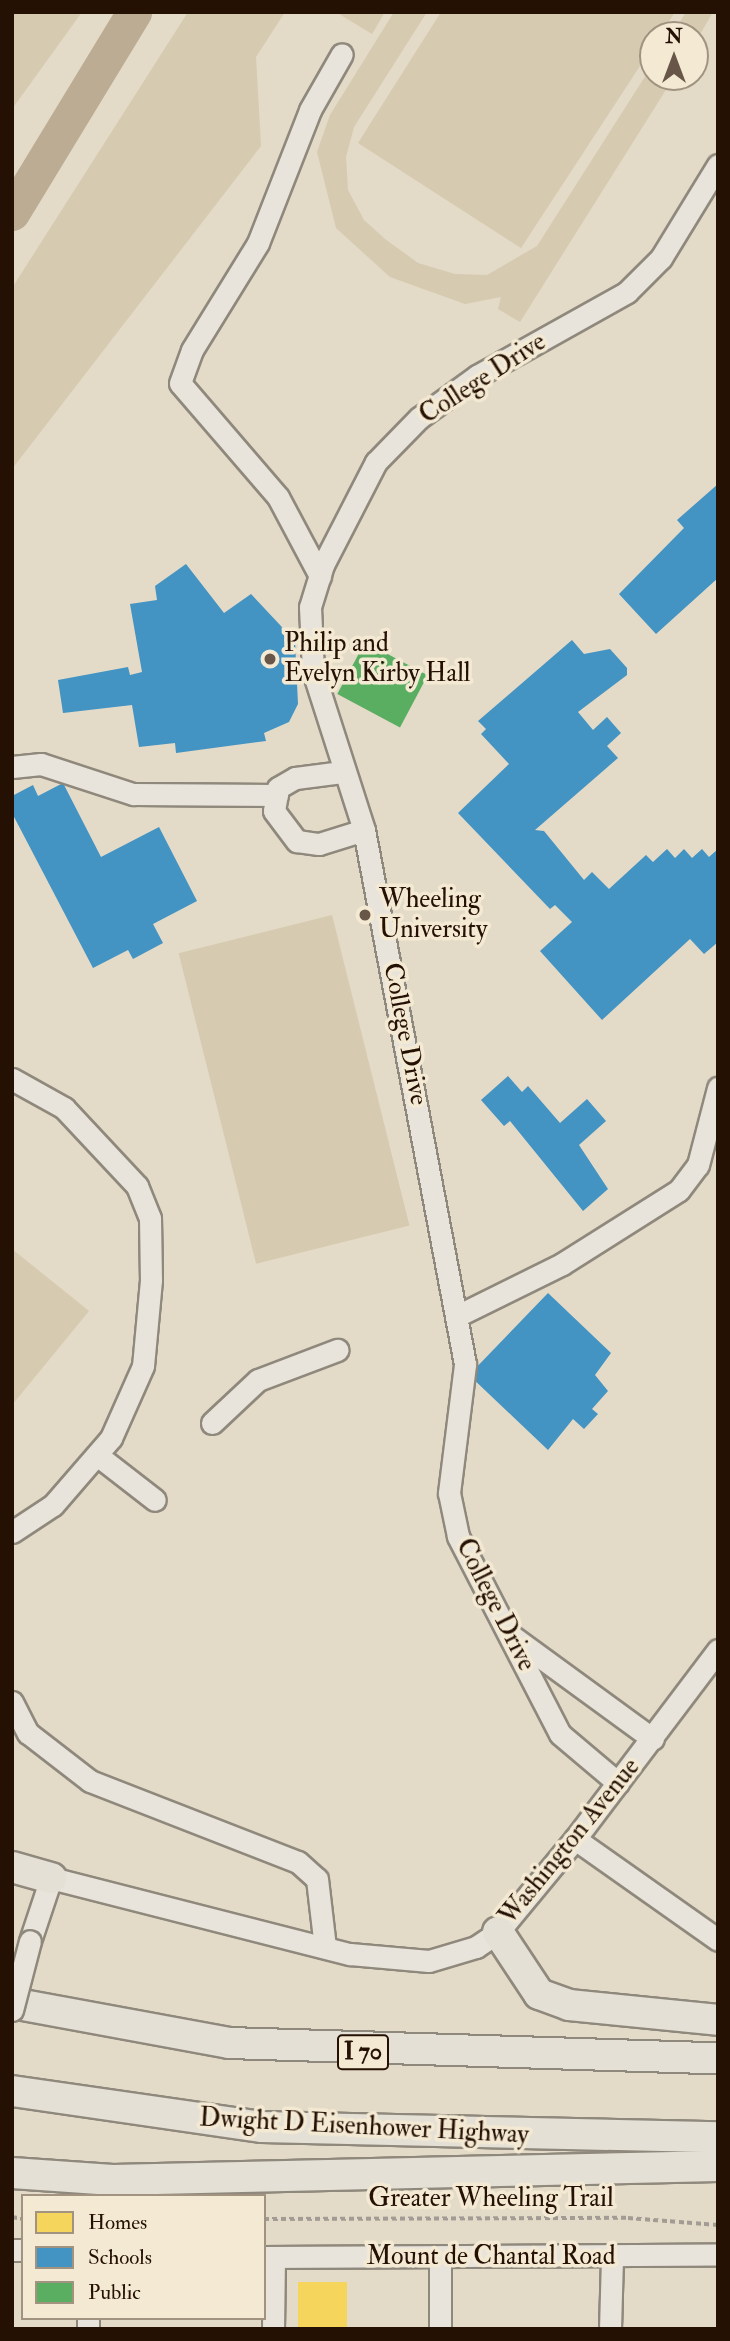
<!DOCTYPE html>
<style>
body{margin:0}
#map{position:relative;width:730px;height:2341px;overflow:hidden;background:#e3dac7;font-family:"IM FELL Double Pica",serif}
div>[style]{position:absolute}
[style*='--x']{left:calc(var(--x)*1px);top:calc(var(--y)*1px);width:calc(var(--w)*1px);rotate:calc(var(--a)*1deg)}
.green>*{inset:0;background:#d6cab0;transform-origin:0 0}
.homes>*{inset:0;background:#f6d55c;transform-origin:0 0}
.schools>*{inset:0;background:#4393c3}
.public>*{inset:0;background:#5aae61;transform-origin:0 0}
.river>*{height:35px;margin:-17.5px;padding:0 17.5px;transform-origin:17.5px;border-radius:17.5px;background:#bbac93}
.path>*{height:3.5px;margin-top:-1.75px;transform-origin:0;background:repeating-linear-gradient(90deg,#a29c94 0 5px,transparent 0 8.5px)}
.roads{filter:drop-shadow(2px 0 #8f887c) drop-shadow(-2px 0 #8f887c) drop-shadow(0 2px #8f887c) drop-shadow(0 -2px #8f887c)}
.minor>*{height:21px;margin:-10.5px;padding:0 10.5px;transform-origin:10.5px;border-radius:10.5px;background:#e8e4db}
.highway>*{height:30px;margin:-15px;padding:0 15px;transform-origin:15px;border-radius:15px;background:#e5e0d5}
.bridges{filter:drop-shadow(2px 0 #8f887c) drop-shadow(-2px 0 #8f887c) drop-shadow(0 2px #8f887c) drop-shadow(0 -2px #8f887c)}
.minor-bridge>*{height:21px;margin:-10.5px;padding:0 10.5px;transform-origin:10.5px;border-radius:10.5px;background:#e8e4db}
.dots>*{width:19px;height:19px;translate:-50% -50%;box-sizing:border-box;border:4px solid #f4ead3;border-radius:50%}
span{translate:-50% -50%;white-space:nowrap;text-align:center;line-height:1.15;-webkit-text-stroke:7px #f4ead3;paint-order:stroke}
.shield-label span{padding:2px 5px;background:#f4ead3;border:2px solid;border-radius:5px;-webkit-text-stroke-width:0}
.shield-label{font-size:24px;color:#251004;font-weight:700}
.street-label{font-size:26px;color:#251004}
.poi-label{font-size:26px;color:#251004}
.left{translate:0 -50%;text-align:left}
.frame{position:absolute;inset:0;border:14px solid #251004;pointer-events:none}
.legend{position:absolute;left:21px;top:2194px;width:245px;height:126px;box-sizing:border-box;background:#f4ead3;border:2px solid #a19380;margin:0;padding:9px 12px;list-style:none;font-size:21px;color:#251004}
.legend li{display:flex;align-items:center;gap:14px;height:35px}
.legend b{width:35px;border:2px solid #a19380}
.north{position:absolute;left:639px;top:21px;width:70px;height:70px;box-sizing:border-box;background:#f4ead3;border:2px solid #a19380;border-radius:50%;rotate:0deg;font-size:19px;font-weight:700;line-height:28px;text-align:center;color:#251004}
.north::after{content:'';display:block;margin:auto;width:24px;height:32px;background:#685748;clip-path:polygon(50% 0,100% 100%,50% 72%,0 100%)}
</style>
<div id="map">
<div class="green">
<div style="clip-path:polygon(12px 12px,82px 12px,12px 109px)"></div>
<div style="clip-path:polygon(188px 12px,285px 12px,256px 57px,261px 146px,12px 469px,12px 288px)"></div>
<div style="clip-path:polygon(336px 12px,385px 12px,372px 34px)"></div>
<div style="clip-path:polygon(394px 12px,427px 12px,354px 127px,346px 157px,348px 190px,364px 220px,385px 239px,418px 263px,455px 274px,487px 275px,537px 246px,653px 64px,653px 77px,674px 77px,520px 322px,498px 309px,501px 297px,465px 304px,390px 277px,336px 228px,317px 152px,330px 115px)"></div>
<div style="clip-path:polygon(441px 12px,675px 12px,660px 35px,653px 35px,653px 46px,521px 248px,358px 143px)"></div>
<div style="clip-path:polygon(686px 12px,713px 12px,695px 43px,695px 35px,672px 35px)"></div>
<div style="left:332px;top:915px;width:320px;height:158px;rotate:76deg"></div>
<div style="clip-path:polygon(12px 1249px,89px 1311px,12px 1405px)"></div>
</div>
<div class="homes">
<div style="left:298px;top:2282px;width:49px;height:47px"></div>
</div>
<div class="schools">
<div style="clip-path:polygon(718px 484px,718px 578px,656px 634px,619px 594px,684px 528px,677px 520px)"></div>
<div style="clip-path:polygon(186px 564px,224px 613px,251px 594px,295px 641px,298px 704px,289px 722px,264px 733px,266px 741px,176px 753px,175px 743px,139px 747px,132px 705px,63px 713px,58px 680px,128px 667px,130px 675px,142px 672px,130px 604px,157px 600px,155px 586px)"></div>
<div style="clip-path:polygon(572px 640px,584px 654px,610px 649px,627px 668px,627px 675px,578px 712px,593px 730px,607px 717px,621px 733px,607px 746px,618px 758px,535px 830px,544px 831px,584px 880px,592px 872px,609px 889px,646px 855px,653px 862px,667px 849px,675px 858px,684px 849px,692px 858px,702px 849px,709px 857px,718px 849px,718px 942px,704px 954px,690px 939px,602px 1020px,540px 951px,572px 922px,555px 905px,550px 909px,458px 813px,509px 764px,481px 734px,486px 729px,478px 721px)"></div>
<div style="clip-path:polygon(63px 783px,101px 857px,159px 827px,197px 901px,153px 924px,163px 943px,133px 959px,128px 950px,93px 968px,12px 813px,12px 796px,33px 785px,38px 796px)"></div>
<div style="clip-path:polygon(508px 1076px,522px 1092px,528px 1086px,560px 1123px,587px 1099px,606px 1121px,579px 1145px,608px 1189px,583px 1211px,510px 1121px,504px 1126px,481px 1100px)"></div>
<div style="clip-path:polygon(548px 1293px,611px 1353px,595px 1375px,608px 1391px,592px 1409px,598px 1414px,584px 1429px,573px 1419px,548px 1450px,469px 1375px)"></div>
</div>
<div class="public">
<div style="left:365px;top:642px;width:71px;height:59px;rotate:28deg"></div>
</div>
<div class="river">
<div style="--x:12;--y:213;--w:235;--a:-58.7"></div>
</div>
<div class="path">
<div style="--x:12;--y:2217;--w:11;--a:10"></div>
<div style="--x:264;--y:2219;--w:364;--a:-0.2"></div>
<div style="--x:628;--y:2218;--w:90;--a:4.4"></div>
</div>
<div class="roads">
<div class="minor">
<div style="--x:320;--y:576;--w:89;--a:-118"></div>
<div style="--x:278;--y:497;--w:150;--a:-130.7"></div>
<div style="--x:180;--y:383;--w:35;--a:-70"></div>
<div style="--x:192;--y:350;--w:126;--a:-58.3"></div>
<div style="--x:258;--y:243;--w:143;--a:-68.6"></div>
<div style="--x:310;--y:110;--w:64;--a:-60.3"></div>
<div style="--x:12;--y:767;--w:29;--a:-6"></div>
<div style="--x:41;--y:764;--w:97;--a:18.1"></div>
<div style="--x:133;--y:794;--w:144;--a:0.4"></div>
<div style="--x:342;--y:772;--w:47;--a:172.7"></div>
<div style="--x:295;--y:778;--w:20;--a:150"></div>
<div style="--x:278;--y:788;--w:23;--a:100"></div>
<div style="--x:274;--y:811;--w:38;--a:53"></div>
<div style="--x:297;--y:841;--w:22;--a:8"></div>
<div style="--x:319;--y:844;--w:47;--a:-17.3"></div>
<div style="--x:12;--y:1079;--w:60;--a:29.1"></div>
<div style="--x:64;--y:1108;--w:107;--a:46.9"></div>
<div style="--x:137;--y:1186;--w:35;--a:68"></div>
<div style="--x:150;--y:1218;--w:62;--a:89.1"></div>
<div style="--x:151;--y:1280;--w:86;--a:95.3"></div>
<div style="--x:143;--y:1366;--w:79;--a:114"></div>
<div style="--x:111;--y:1438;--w:89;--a:130.9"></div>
<div style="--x:53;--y:1505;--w:49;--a:146.6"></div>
<div style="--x:457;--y:1316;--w:117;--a:-26.3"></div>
<div style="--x:562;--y:1264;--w:138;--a:-32.3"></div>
<div style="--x:679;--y:1190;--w:31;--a:-53"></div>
<div style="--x:698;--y:1165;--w:80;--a:-75.4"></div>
<div style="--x:212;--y:1423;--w:63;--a:-43.1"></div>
<div style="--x:258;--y:1380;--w:85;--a:-20.8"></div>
<div style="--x:97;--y:1455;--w:73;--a:37.8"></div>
<div style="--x:513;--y:1637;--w:173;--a:36.1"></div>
<div style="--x:12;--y:1702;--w:35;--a:63"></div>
<div style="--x:28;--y:1733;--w:78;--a:37.7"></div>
<div style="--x:90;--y:1781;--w:223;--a:21.3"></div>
<div style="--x:298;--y:1862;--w:25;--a:42"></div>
<div style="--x:317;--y:1879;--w:68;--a:83.3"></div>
<div style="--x:618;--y:1783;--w:76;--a:-139.8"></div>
<div style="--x:560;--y:1734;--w:223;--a:-117.3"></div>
<div style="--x:458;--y:1536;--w:44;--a:-101.8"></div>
<div style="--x:449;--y:1493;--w:130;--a:-82.9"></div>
<div style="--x:465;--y:1364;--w:543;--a:-100.71"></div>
<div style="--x:364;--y:830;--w:167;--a:-107.8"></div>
<div style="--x:313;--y:671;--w:64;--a:-92.7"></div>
<div style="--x:310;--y:607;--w:44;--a:-72.8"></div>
<div style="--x:323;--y:565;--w:116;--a:-62.8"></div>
<div style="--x:376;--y:462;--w:62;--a:-45.7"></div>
<div style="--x:419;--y:418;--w:72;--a:-35.9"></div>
<div style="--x:477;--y:376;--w:172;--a:-29.2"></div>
<div style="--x:627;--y:292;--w:48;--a:-45"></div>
<div style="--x:661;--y:258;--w:109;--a:-58.5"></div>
<div style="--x:575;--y:1839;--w:175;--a:35.2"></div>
<div style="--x:30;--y:1941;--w:66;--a:-71.6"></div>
<div style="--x:51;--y:1878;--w:309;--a:14.3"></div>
<div style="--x:350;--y:1954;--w:79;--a:5.1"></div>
<div style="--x:429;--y:1961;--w:49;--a:-16.6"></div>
<div style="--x:476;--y:1947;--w:27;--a:-34"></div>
<div style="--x:498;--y:1932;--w:121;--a:-50.4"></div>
<div style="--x:575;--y:1839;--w:237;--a:-52.9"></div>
<div style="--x:12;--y:2250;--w:11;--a:0"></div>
<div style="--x:264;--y:2257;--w:454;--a:-0.3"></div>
<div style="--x:440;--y:2257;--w:72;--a:90"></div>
<div style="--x:88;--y:2329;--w:11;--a:-90"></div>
<div style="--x:273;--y:2329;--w:72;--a:-89.2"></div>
<div style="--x:610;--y:2329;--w:72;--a:-88.4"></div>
</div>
<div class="highway">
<div style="--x:12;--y:1867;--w:41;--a:15.8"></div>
<div style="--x:498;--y:1932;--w:74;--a:56.5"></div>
<div style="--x:539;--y:1994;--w:32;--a:20"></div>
<div style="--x:569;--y:2005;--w:150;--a:5.7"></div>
<div style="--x:12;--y:2003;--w:221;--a:10.4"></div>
<div style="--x:229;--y:2043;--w:489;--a:1.8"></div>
<div style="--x:12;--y:2091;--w:253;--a:8.2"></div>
<div style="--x:262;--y:2127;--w:456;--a:1.3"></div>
<div style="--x:12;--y:2173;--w:101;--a:4"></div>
<div style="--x:113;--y:2180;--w:605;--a:-1.33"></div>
</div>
</div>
<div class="bridges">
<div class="minor-bridge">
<div style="--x:12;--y:2010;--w:71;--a:-75.4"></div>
</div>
</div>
<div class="dots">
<div style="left:270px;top:659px;background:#685748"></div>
<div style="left:365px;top:915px;background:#685748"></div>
</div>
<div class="shield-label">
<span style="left:363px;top:2052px">I 70</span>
</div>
<div class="street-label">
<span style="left:483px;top:379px;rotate:-33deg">College Drive</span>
<span style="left:405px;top:1034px;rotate:79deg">College Drive</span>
<span style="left:495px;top:1605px;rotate:63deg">College Drive</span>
<span style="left:570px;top:1842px;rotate:-51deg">Washington Avenue</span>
<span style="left:364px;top:2127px;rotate:3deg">Dwight D Eisenhower Highway</span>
<span style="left:491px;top:2199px">Greater Wheeling Trail</span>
<span style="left:491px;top:2257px">Mount de Chantal Road</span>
</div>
<div class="poi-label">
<span class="left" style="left:284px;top:659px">Philip and<br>Evelyn Kirby Hall</span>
<span class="left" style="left:379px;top:915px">Wheeling<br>University</span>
</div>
<div class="frame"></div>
<ul class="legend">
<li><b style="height:19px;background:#f6d55c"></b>Homes</li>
<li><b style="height:19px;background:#4393c3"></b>Schools</li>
<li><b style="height:19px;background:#5aae61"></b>Public</li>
</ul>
<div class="north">N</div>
</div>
